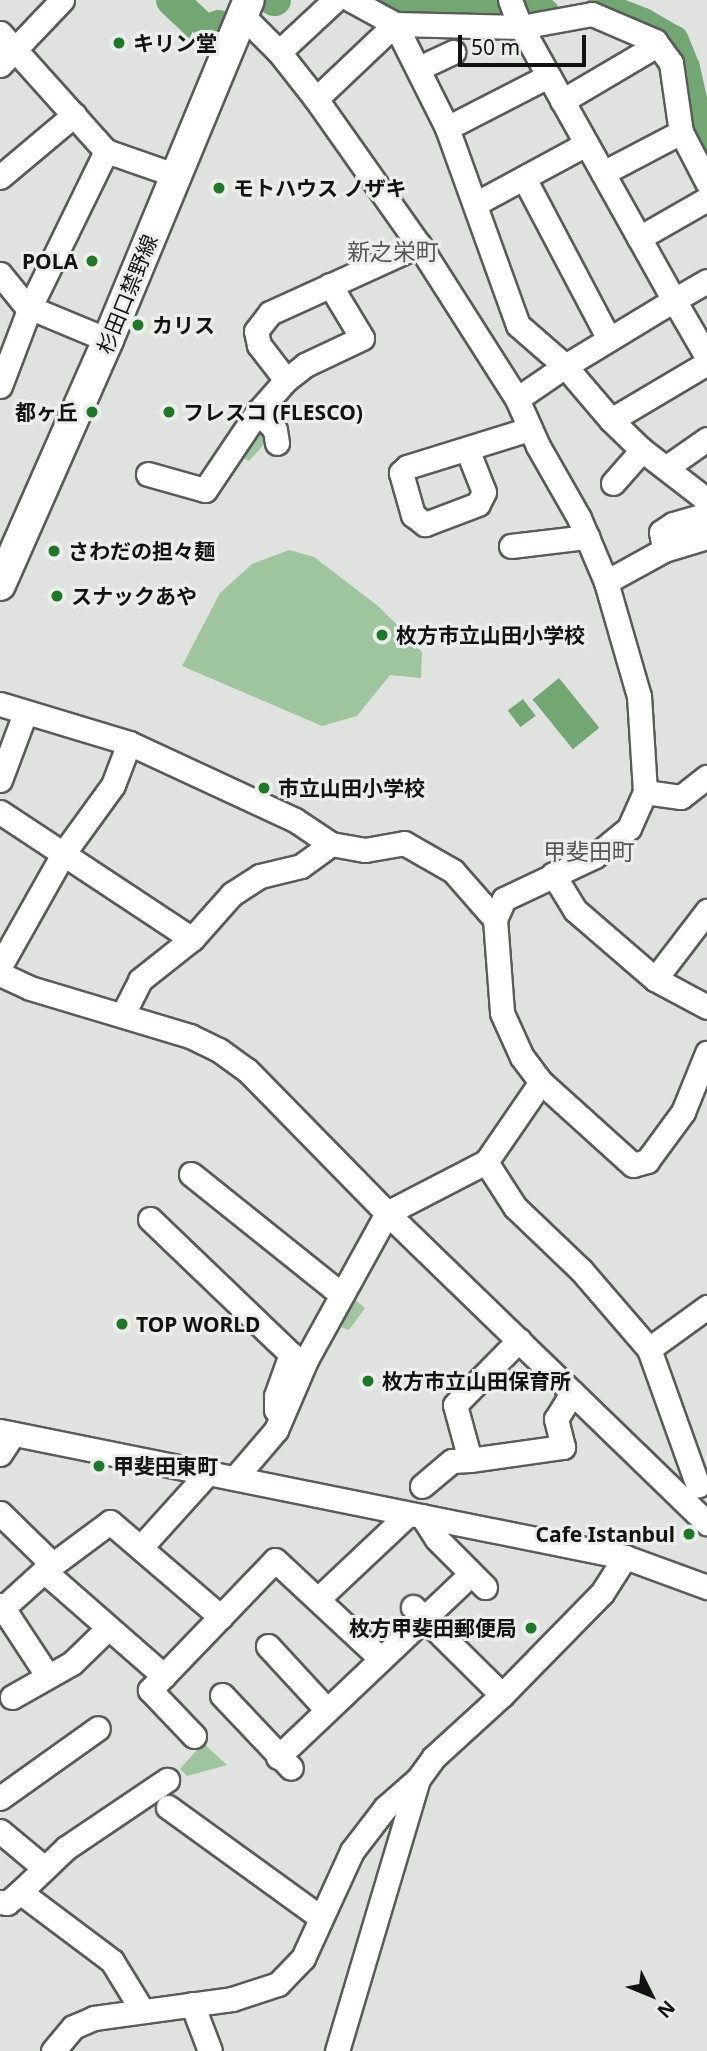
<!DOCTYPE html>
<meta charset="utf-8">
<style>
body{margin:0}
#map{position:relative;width:707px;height:2051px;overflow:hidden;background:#dfe2df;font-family:"Noto Sans","Noto Sans JP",sans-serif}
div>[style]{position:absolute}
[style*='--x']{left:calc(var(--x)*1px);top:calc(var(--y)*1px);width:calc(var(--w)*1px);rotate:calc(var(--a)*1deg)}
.green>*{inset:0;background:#9ec59d}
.water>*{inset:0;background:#72a672;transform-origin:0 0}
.river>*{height:32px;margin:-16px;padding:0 16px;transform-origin:16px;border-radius:16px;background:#72a672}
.roads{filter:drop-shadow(2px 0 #595b59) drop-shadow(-2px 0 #595b59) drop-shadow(0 2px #595b59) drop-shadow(0 -2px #595b59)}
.minor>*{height:23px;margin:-11.5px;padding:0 11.5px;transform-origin:11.5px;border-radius:11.5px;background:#fff}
.major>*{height:30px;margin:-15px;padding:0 15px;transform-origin:15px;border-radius:15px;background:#fff}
.dots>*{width:19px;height:19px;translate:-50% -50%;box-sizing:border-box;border:4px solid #ecefec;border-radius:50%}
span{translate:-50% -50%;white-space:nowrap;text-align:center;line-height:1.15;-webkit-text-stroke:6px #ecefec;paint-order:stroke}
.poi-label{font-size:21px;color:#111211;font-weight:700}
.left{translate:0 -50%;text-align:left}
.right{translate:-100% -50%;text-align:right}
.street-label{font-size:21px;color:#111211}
.neighbourhood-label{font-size:23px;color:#555755}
.north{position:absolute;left:616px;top:1960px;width:70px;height:70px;-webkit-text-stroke:5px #ecefec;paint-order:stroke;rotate:133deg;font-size:19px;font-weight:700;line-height:28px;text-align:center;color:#111211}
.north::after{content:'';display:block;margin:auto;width:24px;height:32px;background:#111211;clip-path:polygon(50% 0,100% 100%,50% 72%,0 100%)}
.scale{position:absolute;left:458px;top:35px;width:128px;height:32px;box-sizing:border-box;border:4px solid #111211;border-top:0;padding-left:9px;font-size:21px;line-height:24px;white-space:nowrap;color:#111211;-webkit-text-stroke:5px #ecefec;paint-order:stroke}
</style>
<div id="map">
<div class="green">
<div style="clip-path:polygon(263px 423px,267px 441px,249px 461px,239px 456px)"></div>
<div style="clip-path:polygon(289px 550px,314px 557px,378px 606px,404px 632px,422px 652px,421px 678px,390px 675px,357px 716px,322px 726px,182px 666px,220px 593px,252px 564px)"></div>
<div style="clip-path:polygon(354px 1299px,365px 1308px,349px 1330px,338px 1326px)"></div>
<div style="clip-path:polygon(203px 1743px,227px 1765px,187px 1776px,180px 1769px)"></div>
</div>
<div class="water">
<div style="left:559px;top:678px;width:64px;height:34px;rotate:51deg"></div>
<div style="left:523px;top:699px;width:21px;height:19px;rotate:53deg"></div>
</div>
<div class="river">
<div style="--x:172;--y:0;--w:47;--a:43.3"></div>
<div style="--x:206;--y:32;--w:14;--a:-25"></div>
<div style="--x:274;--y:0;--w:1;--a:0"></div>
<div style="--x:372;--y:0;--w:99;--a:8.1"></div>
<div style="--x:470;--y:14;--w:74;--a:0"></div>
<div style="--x:602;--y:8;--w:44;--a:21.3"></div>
<div style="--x:643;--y:24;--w:34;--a:30"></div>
<div style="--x:673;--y:41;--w:29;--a:68"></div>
<div style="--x:684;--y:68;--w:105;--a:77.3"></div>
</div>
<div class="roads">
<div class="minor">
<div style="--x:351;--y:0;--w:50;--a:28.6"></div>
<div style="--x:395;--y:24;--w:116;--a:63.4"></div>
<div style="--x:447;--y:128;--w:209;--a:70.2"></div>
<div style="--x:518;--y:325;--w:62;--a:41.1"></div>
<div style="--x:565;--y:366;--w:58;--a:145.5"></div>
<div style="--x:510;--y:0;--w:25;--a:69"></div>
<div style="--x:519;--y:23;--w:317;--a:60.8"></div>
<div style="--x:674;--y:300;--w:127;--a:148.8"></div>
<div style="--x:565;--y:366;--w:71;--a:49.6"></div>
<div style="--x:611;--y:420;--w:43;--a:44.1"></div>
<div style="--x:642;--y:450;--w:82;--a:37.6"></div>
<div style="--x:243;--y:16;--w:51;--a:45"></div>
<div style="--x:279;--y:52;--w:60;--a:51.8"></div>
<div style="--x:316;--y:99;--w:179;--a:54.8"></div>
<div style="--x:419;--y:245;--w:183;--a:57.5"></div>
<div style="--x:517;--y:399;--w:51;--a:65.9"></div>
<div style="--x:538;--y:446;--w:83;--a:60.3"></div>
<div style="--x:579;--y:518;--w:69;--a:67.1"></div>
<div style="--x:606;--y:582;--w:119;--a:73.9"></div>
<div style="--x:639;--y:696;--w:96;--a:86.4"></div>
<div style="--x:645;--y:792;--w:39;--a:114"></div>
<div style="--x:629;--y:828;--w:44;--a:140.5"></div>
<div style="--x:595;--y:856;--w:101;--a:154.7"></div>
<div style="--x:504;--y:899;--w:22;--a:114"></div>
<div style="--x:495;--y:919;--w:94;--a:85.7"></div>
<div style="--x:502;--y:1013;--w:48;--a:65.6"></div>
<div style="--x:522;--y:1057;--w:31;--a:53"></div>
<div style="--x:541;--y:1082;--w:124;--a:42.1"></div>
<div style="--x:633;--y:1165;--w:15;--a:-16"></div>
<div style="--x:647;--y:1161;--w:61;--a:-53.7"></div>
<div style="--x:683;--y:1112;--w:64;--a:-67.9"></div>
<div style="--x:0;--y:33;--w:159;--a:48.1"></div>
<div style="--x:106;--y:151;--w:73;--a:19.2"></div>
<div style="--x:279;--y:52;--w:76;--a:-42.9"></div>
<div style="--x:0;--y:65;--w:90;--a:-46.4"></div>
<div style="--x:419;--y:68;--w:38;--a:-25"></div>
<div style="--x:316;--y:99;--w:109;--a:-43.5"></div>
<div style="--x:395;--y:24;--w:126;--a:1.4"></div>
<div style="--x:521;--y:27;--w:72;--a:-10.4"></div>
<div style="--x:592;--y:14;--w:69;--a:23.2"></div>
<div style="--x:655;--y:41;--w:27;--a:54"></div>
<div style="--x:671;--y:63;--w:70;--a:81.8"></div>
<div style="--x:681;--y:132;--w:56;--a:62.5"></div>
<div style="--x:562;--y:101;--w:110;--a:-30.5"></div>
<div style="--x:447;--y:128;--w:114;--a:-27.2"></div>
<div style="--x:603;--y:173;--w:88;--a:-27.7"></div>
<div style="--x:0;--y:177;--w:97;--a:-40"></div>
<div style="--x:524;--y:178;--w:182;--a:62.2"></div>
<div style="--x:475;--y:204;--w:126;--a:-28.4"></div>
<div style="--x:639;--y:238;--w:78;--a:-29.8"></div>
<div style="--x:0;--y:274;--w:41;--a:50.9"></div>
<div style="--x:26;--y:306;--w:89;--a:22.5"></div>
<div style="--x:707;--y:281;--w:38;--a:150"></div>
<div style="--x:674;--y:300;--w:66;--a:59.9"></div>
<div style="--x:286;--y:380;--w:24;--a:-38"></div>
<div style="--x:305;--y:365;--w:63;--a:-25.3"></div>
<div style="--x:362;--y:338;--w:62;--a:-121.1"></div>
<div style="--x:0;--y:386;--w:85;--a:-69.2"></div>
<div style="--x:30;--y:307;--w:174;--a:-64"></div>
<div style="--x:258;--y:411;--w:25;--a:48"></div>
<div style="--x:275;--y:430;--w:13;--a:81"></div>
<div style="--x:611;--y:420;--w:112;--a:-30.7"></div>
<div style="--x:467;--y:449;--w:46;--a:68.4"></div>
<div style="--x:484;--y:492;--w:13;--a:117"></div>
<div style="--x:478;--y:504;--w:57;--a:159.3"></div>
<div style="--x:425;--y:524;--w:15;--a:-143"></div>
<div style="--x:413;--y:515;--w:44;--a:-105.9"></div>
<div style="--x:401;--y:473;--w:8;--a:-45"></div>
<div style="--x:407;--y:467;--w:129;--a:-17.2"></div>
<div style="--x:667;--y:467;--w:49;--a:-35"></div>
<div style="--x:148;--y:474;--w:59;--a:15.7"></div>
<div style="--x:205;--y:490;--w:92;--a:-56.1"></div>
<div style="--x:256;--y:414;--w:45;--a:-48.6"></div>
<div style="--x:286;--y:380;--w:44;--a:-127.6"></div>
<div style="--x:259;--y:345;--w:14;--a:-102"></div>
<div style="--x:256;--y:331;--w:23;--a:-52"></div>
<div style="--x:270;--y:313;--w:164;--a:-24.5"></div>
<div style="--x:613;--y:483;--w:44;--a:-48.7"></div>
<div style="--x:511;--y:546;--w:77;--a:-6.8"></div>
<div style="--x:664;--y:550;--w:18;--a:-99"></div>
<div style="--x:661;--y:532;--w:14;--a:-34"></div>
<div style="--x:673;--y:524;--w:35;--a:-16"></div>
<div style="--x:606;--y:582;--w:66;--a:-28.9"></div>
<div style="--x:664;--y:550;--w:45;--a:-16.8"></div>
<div style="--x:0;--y:704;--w:135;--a:16.8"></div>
<div style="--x:129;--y:743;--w:183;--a:24.9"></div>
<div style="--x:295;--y:820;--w:43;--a:33.7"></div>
<div style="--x:331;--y:844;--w:35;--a:10"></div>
<div style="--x:365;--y:850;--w:40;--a:-10"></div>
<div style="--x:404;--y:843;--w:56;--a:29.7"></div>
<div style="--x:453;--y:871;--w:64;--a:48.8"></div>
<div style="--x:0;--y:780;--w:72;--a:-69.5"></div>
<div style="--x:645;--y:792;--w:36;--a:8"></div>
<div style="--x:681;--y:797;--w:33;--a:-38"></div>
<div style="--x:0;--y:812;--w:230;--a:33.5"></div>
<div style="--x:553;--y:874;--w:42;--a:58.6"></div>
<div style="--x:575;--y:910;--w:106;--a:40.8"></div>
<div style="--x:655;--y:979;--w:59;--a:28.3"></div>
<div style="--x:0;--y:966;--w:129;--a:-60.6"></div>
<div style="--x:63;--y:854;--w:85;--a:-54.1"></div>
<div style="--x:113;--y:785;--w:45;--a:-69.1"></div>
<div style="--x:0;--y:974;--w:33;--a:25"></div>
<div style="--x:30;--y:988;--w:167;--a:16.7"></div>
<div style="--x:190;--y:1036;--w:32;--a:26"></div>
<div style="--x:219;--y:1050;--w:34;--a:36"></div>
<div style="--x:247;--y:1070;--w:200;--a:45.6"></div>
<div style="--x:387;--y:1213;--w:446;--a:44.1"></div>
<div style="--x:655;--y:979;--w:86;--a:-52.6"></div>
<div style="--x:123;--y:1014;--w:38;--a:-63"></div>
<div style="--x:140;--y:980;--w:66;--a:-38.3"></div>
<div style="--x:192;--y:939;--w:60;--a:-48.4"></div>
<div style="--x:232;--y:894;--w:33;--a:-33"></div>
<div style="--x:260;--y:876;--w:42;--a:-13.7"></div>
<div style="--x:301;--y:866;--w:37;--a:-36"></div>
<div style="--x:486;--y:1162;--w:54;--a:57.2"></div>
<div style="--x:515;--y:1207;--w:91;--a:43.7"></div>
<div style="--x:581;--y:1270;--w:104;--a:49.3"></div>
<div style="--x:649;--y:1349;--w:145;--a:70.3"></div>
<div style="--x:191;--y:1174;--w:192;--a:38.7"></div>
<div style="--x:150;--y:1219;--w:195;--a:43.8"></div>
<div style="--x:291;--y:1354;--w:45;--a:109.7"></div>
<div style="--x:276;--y:1396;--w:14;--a:90"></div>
<div style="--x:519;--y:1340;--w:91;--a:134.6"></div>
<div style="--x:455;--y:1405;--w:57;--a:74.7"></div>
<div style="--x:470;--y:1460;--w:94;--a:-8"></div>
<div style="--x:563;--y:1447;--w:29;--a:-104"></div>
<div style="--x:556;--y:1419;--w:31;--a:-58"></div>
<div style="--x:649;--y:1349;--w:72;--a:-35.9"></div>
<div style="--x:0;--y:1431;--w:638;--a:11.4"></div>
<div style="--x:625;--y:1557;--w:87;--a:20.1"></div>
<div style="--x:0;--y:1454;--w:24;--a:-57"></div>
<div style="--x:235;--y:1478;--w:63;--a:-49.5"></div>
<div style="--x:276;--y:1430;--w:76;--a:-66.8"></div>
<div style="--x:306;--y:1360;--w:168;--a:-61.1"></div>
<div style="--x:387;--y:1213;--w:111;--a:-27.3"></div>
<div style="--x:486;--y:1162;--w:97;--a:-55.5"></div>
<div style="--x:422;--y:1486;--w:39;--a:-40"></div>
<div style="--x:452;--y:1461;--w:18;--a:-3"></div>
<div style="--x:0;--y:1513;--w:73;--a:44.4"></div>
<div style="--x:422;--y:1516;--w:27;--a:57"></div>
<div style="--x:437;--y:1539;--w:68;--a:45"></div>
<div style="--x:141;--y:1547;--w:97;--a:-47.9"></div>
<div style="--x:318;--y:1599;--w:122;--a:-43.3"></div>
<div style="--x:0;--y:1605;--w:4;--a:45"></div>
<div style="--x:3;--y:1608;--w:55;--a:-42.1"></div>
<div style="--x:413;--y:1607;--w:125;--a:44.7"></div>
<div style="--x:3;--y:1608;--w:80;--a:56.7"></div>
<div style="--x:268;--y:1646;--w:87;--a:47.3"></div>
<div style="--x:164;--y:1676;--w:159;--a:-138.8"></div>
<div style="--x:44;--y:1571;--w:82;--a:-36.6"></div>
<div style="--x:110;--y:1522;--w:146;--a:40.6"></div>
<div style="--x:222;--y:1695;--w:100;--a:46.6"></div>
<div style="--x:12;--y:1697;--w:69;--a:-29.5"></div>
<div style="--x:72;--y:1663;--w:50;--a:-44.2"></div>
<div style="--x:194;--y:1736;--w:64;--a:-133.7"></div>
<div style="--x:150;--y:1690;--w:180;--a:-46.1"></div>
<div style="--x:275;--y:1560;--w:144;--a:43"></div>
<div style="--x:278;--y:1757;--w:266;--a:-43.5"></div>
<div style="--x:0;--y:1798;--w:120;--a:-35.5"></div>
<div style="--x:168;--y:1807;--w:188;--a:35.9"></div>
<div style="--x:0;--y:1831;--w:56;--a:39.9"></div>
<div style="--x:0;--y:1902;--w:7;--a:8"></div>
<div style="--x:7;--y:1903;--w:17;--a:-40"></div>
<div style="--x:192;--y:2004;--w:50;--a:69"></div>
<div style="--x:142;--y:2010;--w:57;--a:-121.5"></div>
<div style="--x:112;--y:1961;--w:115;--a:-143.1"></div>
<div style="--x:20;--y:1892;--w:64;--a:-43.7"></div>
<div style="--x:66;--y:1848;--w:122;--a:-34"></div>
<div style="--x:53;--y:2051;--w:31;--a:-50"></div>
<div style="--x:73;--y:2027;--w:23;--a:-23"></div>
<div style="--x:94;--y:2018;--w:139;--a:-7.8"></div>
<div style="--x:232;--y:1999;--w:48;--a:-18.1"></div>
<div style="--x:278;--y:1984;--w:36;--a:-46"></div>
<div style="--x:303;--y:1958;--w:118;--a:-65.4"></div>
<div style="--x:352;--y:1851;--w:54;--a:-52.5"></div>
<div style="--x:385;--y:1808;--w:44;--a:-41.3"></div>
<div style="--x:418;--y:1779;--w:26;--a:-54"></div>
<div style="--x:433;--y:1758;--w:93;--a:-42.4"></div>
<div style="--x:502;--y:1695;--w:143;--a:-45.6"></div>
<div style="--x:602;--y:1593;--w:43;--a:-57.4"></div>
<div style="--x:337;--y:2051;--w:284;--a:-73.4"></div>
</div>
<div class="major">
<div style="--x:0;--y:585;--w:268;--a:-66.2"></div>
<div style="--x:108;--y:340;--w:368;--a:-67.5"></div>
</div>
</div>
<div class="dots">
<div style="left:119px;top:43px;background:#1d7827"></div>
<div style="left:219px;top:188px;background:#1d7827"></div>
<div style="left:92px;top:261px;background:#1d7827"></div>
<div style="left:138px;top:325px;background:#1d7827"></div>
<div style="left:92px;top:412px;background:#1d7827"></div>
<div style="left:169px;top:412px;background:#1d7827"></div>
<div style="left:54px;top:551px;background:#1d7827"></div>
<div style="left:57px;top:596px;background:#1d7827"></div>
<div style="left:382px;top:635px;background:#1d7827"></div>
<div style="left:264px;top:788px;background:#1d7827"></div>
<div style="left:122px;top:1324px;background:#1d7827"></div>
<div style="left:368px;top:1381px;background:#1d7827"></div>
<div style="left:99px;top:1466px;background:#1d7827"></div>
<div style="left:689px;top:1534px;background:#1d7827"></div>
<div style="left:531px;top:1628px;background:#1d7827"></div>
</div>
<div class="poi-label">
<span class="left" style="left:133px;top:43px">キリン堂</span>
<span class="left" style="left:233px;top:188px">モトハウス ノザキ</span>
<span class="right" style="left:78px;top:261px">POLA</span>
<span class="left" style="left:152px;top:325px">カリス</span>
<span class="right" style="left:78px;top:412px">都ヶ丘</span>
<span class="left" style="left:183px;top:412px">フレスコ (FLESCO)</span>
<span class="left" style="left:68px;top:551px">さわだの担々麺</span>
<span class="left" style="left:71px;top:596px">スナックあや</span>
<span class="left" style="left:396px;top:635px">枚方市立山田小学校</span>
<span class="left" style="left:278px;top:788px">市立山田小学校</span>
<span class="left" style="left:136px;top:1324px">TOP WORLD</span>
<span class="left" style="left:382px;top:1381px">枚方市立山田保育所</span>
<span class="left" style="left:113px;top:1466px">甲斐田東町</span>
<span class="right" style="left:675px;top:1534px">Cafe Istanbul</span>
<span class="right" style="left:517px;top:1628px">枚方甲斐田郵便局</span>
</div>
<div class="street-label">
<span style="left:127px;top:294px;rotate:-68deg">杉田口禁野線</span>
</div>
<div class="neighbourhood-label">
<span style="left:393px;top:251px">新之栄町</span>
<span style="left:589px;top:851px">甲斐田町</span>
</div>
<div class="north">N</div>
<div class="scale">50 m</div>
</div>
